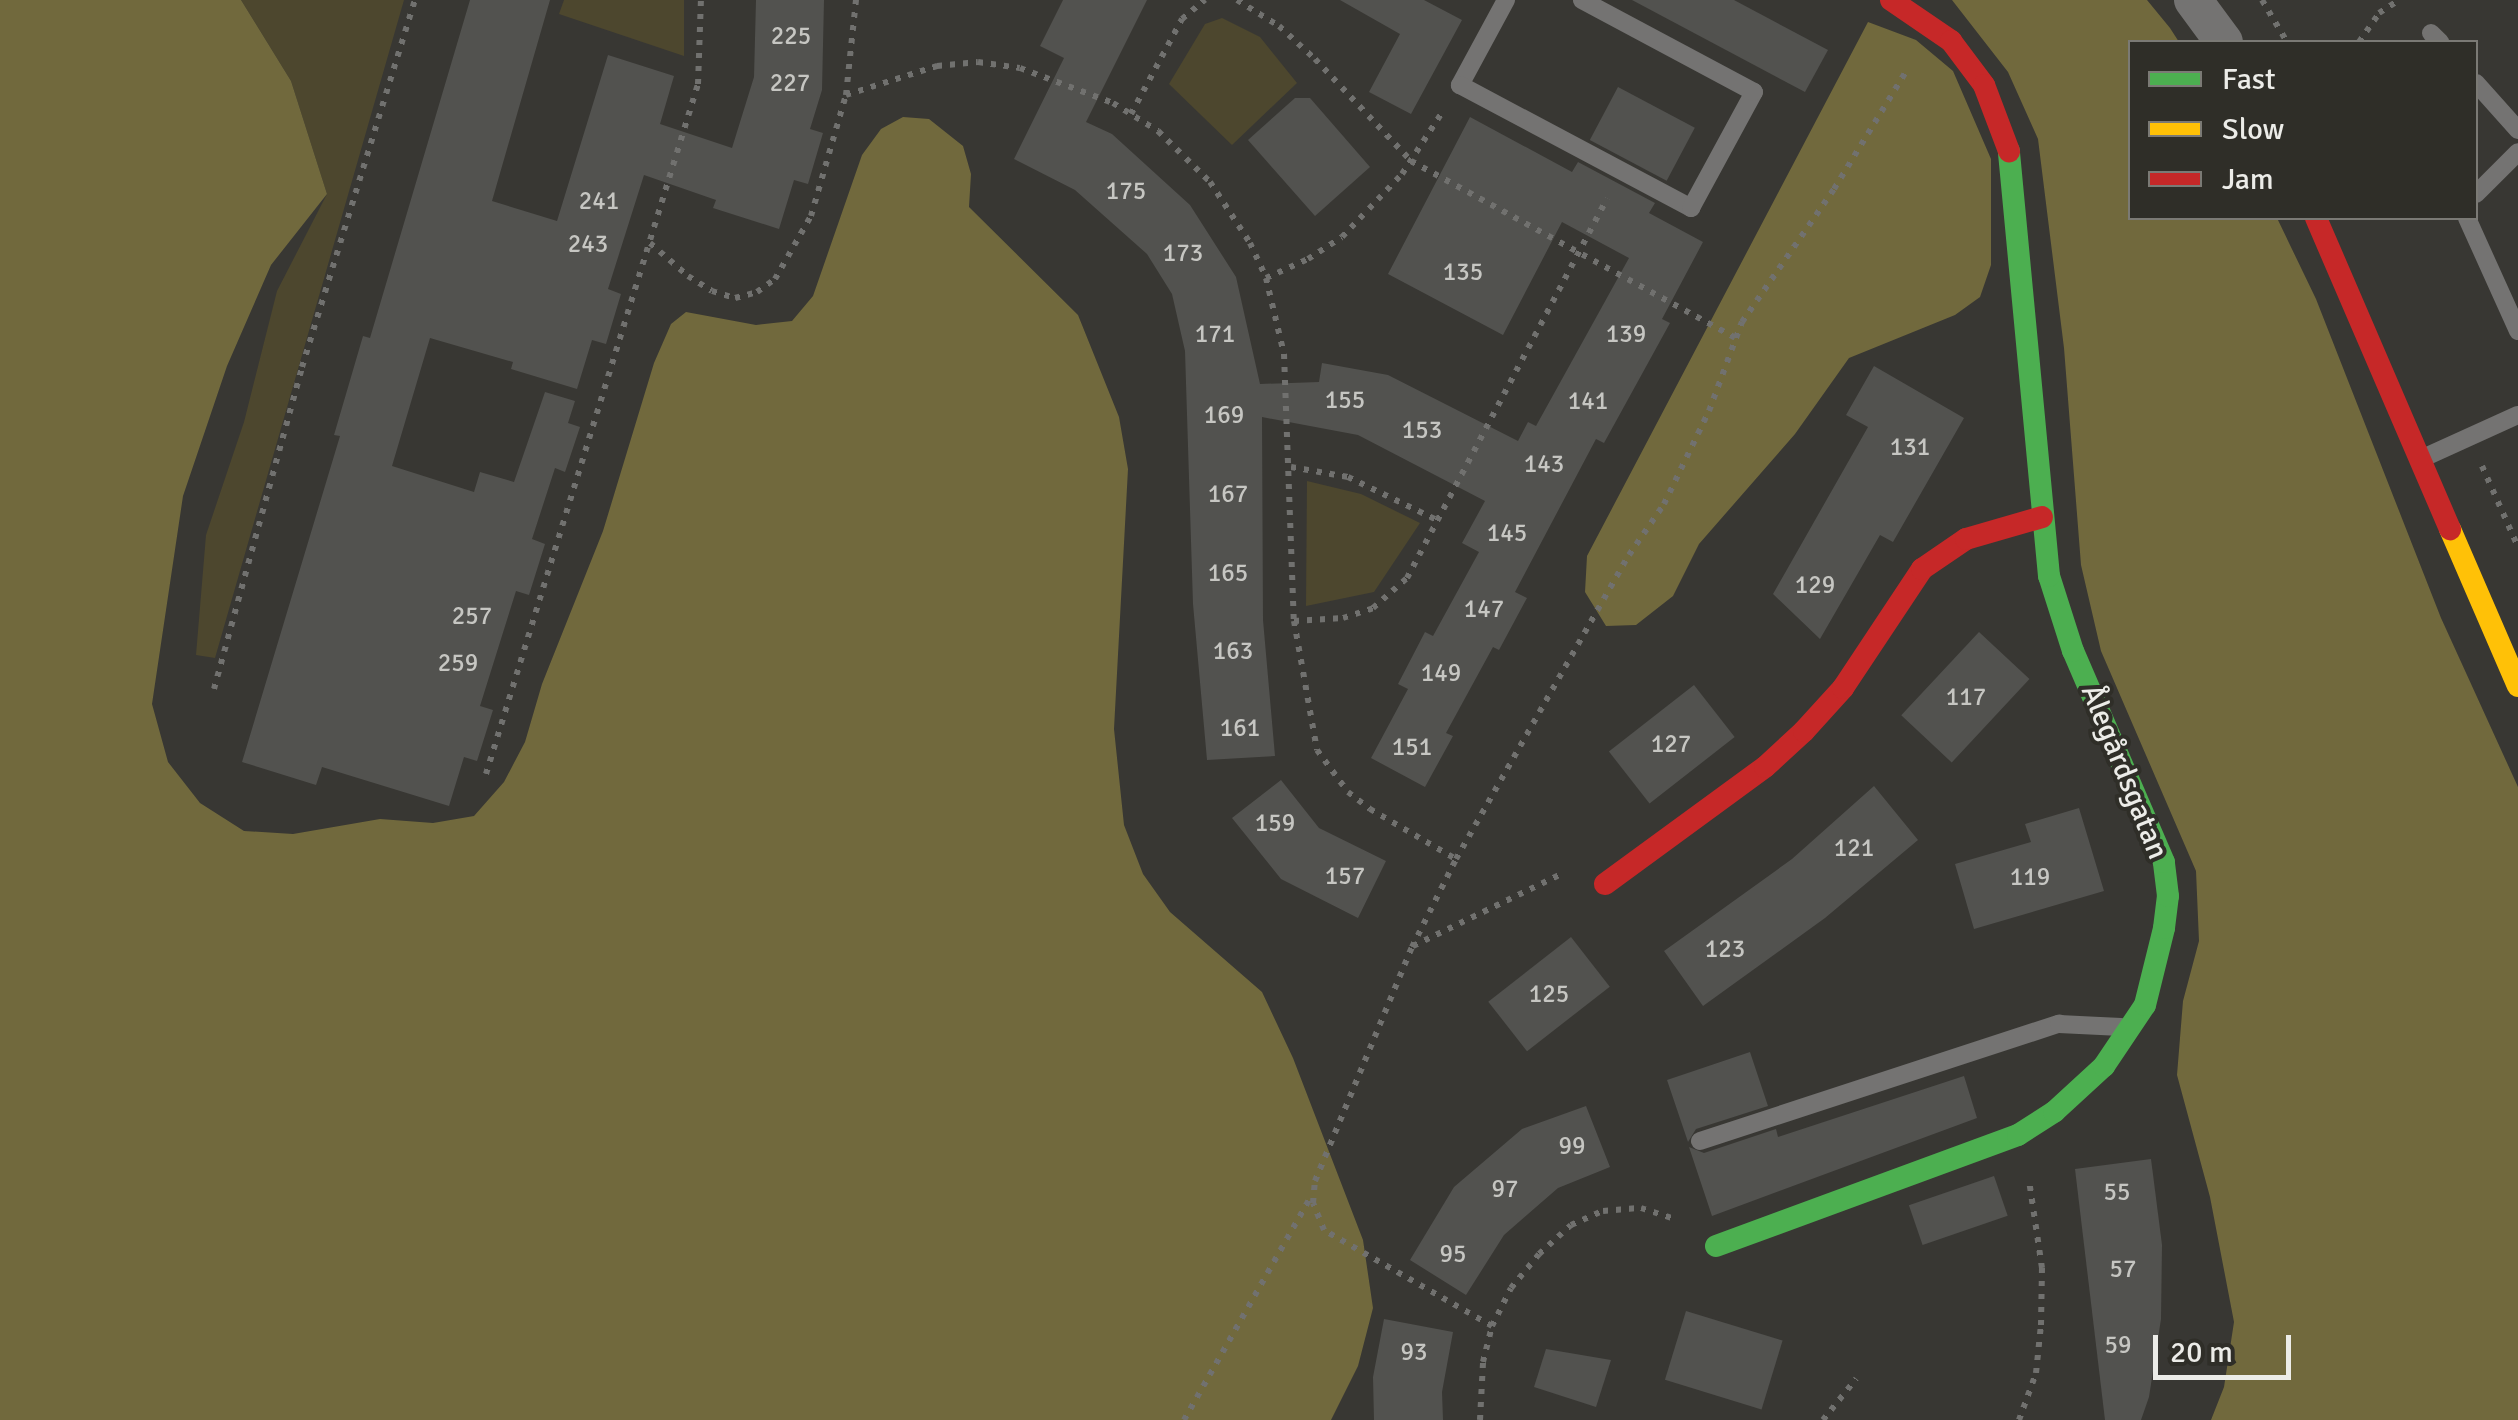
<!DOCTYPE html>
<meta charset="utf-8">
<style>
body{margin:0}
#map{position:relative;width:2518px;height:1420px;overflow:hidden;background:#383733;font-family:Signika,sans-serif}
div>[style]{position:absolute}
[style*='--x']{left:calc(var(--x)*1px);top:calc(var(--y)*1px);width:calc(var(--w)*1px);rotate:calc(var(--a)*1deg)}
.green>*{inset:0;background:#4d472e}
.forest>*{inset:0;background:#71693d}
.building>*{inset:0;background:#52524f;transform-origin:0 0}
.path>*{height:6px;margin-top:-3px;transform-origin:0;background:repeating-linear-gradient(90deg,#71716f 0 5px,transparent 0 13px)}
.lane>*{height:18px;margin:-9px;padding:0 9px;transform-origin:9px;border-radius:9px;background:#747372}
.street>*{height:38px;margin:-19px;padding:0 19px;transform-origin:19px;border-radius:19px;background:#747372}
.fast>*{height:22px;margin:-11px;padding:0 11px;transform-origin:11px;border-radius:11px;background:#4caf50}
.slow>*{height:22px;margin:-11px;padding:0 11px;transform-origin:11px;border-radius:11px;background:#ffc107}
.jam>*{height:22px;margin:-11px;padding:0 11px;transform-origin:11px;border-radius:11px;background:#c62828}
span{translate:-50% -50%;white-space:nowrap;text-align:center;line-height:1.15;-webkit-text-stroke:8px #2f2e28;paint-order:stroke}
.number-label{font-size:25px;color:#c6c6c2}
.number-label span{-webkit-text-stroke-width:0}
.street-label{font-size:30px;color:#ecece8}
.legend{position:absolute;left:2128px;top:40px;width:350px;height:180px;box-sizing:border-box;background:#2f2e28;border:2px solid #7b7a75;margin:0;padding:12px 18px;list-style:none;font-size:30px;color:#ecece8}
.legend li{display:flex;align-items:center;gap:20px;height:50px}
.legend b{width:50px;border:2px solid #7b7a75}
.scale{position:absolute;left:2153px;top:1335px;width:138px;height:45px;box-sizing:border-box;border:5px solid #ecece8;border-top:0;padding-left:12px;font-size:30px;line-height:35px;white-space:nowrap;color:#ecece8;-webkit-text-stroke:8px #2f2e28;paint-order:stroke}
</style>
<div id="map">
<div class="green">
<div style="clip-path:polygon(241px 0,404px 0,215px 658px,196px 655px,206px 535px,244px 422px,277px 291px,327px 194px,291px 81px)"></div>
<div style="clip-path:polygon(564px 0,684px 0,684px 56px,559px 14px)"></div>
<div style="clip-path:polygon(1222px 18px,1260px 37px,1297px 83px,1232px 145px,1169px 84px,1205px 24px)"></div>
<div style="clip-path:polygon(1307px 481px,1361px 494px,1420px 523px,1374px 592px,1306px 606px)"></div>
</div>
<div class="forest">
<div style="clip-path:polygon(0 0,241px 0,291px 81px,327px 194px,271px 265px,227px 366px,183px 496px,152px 704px,168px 762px,200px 803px,244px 831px,293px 834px,380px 819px,433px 823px,474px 816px,504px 782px,525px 742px,542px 684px,603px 531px,654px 363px,671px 324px,686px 312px,756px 325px,792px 321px,813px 296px,862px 155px,881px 129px,903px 117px,929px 119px,963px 146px,971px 174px,969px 207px,1078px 315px,1119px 417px,1128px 469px,1114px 729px,1124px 825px,1143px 874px,1170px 912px,1262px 992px,1293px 1058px,1363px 1240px,1373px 1308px,1358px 1366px,1331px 1420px,0 1420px)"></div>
<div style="clip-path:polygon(1952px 0,2147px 0,2170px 28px,2179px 42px,2130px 42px,2130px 218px,2277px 218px,2316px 299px,2441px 618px,2518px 787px,2518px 1420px,2211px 1420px,2224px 1387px,2234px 1322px,2210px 1197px,2177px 1075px,2183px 1001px,2199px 941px,2196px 871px,2101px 651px,2081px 565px,2064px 348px,2038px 139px,2008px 72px)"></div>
<div style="clip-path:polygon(1868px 22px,1916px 40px,1953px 71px,1991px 159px,1991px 265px,1980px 297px,1955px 315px,1849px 358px,1795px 434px,1699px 544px,1673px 596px,1636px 625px,1606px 626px,1585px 592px,1587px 556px)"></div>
</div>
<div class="building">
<div style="clip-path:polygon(470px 0,550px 0,492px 201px,557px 221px,608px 55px,674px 76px,660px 124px,732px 148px,754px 77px,756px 0,824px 0,822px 90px,810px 129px,823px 133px,808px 184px,794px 180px,779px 229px,713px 208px,716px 200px,644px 175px,608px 289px,621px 294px,606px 344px,592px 340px,577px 389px,511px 369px,513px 362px,430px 338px,392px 466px,474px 492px,480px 472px,514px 482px,545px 392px,575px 401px,568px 423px,580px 427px,565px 472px,555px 468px,532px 539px,545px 544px,529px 595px,516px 591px,480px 706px,493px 710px,477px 761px,464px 757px,449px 806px,322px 767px,316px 785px,242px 762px,340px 436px,334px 435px,363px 336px,370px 338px)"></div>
<div style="clip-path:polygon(1063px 0,1147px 0,1086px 122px,1112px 134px,1190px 205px,1236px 277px,1260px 384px,1319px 382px,1322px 363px,1388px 375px,1518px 441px,1528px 422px,1536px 426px,1629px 258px,1562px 222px,1503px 335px,1388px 274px,1470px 117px,1572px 172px,1578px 162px,1655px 203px,1649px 213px,1703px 242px,1662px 319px,1670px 323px,1604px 443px,1596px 439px,1515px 592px,1527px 598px,1499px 650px,1493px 647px,1446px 733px,1453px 736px,1425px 787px,1371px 758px,1408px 689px,1398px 684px,1425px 632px,1433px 636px,1479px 552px,1462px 543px,1485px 501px,1358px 435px,1262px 417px,1263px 620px,1275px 756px,1207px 760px,1193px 604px,1185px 351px,1172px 294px,1147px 254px,1075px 190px,1014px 159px,1064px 58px,1040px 46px)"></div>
<div style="clip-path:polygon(1340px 0,1424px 0,1462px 20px,1411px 114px,1369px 92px,1400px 34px)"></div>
<div style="clip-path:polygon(1632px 0,1734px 0,1828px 50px,1805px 92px)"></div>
<div style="left:1618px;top:87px;width:87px;height:60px;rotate:28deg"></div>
<div style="clip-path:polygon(1295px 98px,1310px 98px,1370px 167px,1315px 216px,1248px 140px)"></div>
<div style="clip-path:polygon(1874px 366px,1964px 418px,1893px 542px,1880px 535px,1820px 639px,1773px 594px,1868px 427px,1846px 415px)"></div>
<div style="left:1979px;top:632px;width:69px;height:114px;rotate:43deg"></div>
<div style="left:1694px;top:685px;width:66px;height:108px;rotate:52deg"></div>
<div style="clip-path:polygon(1281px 780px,1319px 828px,1386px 861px,1358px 918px,1281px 879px,1232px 818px)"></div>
<div style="clip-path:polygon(1874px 786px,1918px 840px,1825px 918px,1703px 1006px,1664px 951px,1792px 859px)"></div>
<div style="clip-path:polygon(2079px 808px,2104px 891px,1974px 929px,1955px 864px,2031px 842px,2025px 824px)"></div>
<div style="left:1571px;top:937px;width:63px;height:105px;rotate:52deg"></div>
<div style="clip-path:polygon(1750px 1052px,1768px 1106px,1696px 1129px,1688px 1142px,1667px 1080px)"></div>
<div style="clip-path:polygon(1964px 1076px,1977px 1118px,1712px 1216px,1689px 1147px,1704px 1153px,1776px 1129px,1778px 1137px)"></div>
<div style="clip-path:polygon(1586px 1106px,1610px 1167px,1558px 1188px,1504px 1235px,1466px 1295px,1410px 1260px,1454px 1187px,1522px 1129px)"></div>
<div style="clip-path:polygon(2151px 1159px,2162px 1245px,2161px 1319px,2149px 1397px,2141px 1420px,2105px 1420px,2075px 1169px)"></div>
<div style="left:1994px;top:1176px;width:42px;height:90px;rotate:71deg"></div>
<div style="left:1686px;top:1311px;width:101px;height:72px;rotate:17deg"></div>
<div style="clip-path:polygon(1384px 1319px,1453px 1332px,1442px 1392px,1443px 1420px,1374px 1420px,1373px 1377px)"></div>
<div style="clip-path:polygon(1546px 1349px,1611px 1360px,1596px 1407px,1534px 1387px)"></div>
</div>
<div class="path">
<div style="--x:1237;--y:0;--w:49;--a:31.8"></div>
<div style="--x:1279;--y:26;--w:49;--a:42.5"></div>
<div style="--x:1315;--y:59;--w:140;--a:46.7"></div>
<div style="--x:1411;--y:161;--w:369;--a:28.6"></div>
<div style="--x:2262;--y:0;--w:49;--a:59.2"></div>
<div style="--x:2359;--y:42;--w:35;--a:-55"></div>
<div style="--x:2379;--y:13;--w:24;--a:-33"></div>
<div style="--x:846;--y:95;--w:96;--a:-17.7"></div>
<div style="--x:937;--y:66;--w:41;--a:-5.6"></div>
<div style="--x:978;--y:62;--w:42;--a:8.1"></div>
<div style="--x:1020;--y:68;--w:99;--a:20.6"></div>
<div style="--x:1113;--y:103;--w:53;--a:31.9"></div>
<div style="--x:1158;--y:131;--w:73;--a:44.4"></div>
<div style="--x:1210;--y:182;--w:73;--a:56.7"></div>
<div style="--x:1250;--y:243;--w:38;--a:65"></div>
<div style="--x:1266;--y:278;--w:78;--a:76.7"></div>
<div style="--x:1284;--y:354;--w:267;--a:87.9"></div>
<div style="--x:1294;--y:621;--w:131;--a:79.9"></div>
<div style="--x:1317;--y:750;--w:52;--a:53.6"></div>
<div style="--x:1348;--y:792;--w:28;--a:38"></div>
<div style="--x:1370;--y:809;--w:99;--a:30.2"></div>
<div style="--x:1131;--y:114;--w:108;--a:-61.8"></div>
<div style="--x:1182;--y:19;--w:30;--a:-40"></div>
<div style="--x:650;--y:243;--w:50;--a:41"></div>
<div style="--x:688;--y:276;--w:28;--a:32"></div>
<div style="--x:712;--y:291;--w:24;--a:17"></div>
<div style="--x:735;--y:298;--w:23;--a:-15"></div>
<div style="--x:757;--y:292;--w:22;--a:-36"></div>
<div style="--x:775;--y:279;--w:73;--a:-60.3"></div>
<div style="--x:811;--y:216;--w:126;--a:-73.9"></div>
<div style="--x:846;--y:95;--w:96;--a:-84"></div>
<div style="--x:1266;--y:278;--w:46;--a:-24.3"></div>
<div style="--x:1308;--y:259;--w:40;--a:-32.9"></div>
<div style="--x:1342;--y:237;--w:87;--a:-46.4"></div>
<div style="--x:1402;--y:174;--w:75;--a:-56.9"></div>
<div style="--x:2482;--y:466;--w:89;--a:66"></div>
<div style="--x:1291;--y:467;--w:58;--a:10"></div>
<div style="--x:1348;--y:477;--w:99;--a:25.8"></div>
<div style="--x:1294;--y:621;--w:49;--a:-3.5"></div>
<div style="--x:1343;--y:618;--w:32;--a:-18"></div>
<div style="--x:1373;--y:608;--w:45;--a:-41.4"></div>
<div style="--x:1407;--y:578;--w:429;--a:-62.2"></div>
<div style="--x:214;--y:689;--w:334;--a:-74.7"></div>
<div style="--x:302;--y:367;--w:384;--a:-72.9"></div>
<div style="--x:486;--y:774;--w:722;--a:-72.92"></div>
<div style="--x:698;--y:84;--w:84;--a:-88"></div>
<div style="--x:1413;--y:946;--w:162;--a:-25.9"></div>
<div style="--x:1492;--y:1326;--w:193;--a:-150.3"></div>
<div style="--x:1324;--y:1230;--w:29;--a:-112"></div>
<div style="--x:1313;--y:1203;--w:22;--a:-85"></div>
<div style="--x:1315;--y:1181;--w:253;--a:-67.5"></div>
<div style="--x:1412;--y:947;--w:98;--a:-63.4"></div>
<div style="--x:1456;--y:859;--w:350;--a:-60.4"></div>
<div style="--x:1629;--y:555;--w:62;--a:-55.5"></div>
<div style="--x:1664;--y:504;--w:103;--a:-64.2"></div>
<div style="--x:1709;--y:411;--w:95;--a:-69.7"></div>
<div style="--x:1742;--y:322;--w:162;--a:-55.3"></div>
<div style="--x:1834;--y:189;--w:140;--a:-58.5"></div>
<div style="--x:1184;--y:1420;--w:257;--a:-60.4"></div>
<div style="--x:1480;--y:1420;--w:58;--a:-87"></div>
<div style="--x:1483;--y:1362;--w:37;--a:-76"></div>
<div style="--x:1492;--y:1326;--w:42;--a:-63.4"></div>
<div style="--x:1511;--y:1288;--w:44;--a:-50.5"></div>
<div style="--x:1539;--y:1254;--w:43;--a:-42.2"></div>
<div style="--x:1571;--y:1225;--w:35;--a:-24"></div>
<div style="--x:1603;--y:1211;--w:38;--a:-5"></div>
<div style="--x:1641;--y:1208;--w:36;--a:18"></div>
<div style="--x:1823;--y:1420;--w:53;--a:-51.2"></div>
<div style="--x:2019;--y:1420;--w:50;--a:-70.1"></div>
<div style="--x:2036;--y:1373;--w:48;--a:-84.1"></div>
<div style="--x:2041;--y:1325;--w:57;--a:-89"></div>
<div style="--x:2042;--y:1268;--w:89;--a:-98.4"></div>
</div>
<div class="lane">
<div style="--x:1506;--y:0;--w:97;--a:118.4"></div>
<div style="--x:1460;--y:85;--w:262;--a:28"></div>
<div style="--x:1691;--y:208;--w:132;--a:-61.5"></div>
<div style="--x:1754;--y:92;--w:195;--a:-151.9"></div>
<div style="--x:2431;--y:33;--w:13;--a:45"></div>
<div style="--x:2476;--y:83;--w:63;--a:48.2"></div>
<div style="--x:2476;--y:194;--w:59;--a:-45"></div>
<div style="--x:2467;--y:218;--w:124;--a:65.7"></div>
<div style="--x:2423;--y:458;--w:104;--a:-24.4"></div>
<div style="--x:1700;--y:1141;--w:378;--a:-18.1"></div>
<div style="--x:2059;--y:1024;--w:62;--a:2.8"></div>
</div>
<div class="street">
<div style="--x:2193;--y:0;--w:52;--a:53.6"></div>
</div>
<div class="fast">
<div style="--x:1716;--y:1246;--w:322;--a:-20.2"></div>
<div style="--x:2018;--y:1135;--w:43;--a:-32.6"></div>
<div style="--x:2054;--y:1112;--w:68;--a:-42.6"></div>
<div style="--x:2104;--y:1066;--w:73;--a:-56.1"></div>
<div style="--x:2145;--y:1005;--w:79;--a:-76.1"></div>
<div style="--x:2164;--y:928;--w:32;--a:-83"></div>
<div style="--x:2168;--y:896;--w:34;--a:-97"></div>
<div style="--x:2164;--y:862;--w:230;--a:-113.3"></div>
<div style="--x:2073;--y:651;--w:79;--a:-107.7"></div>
<div style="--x:2049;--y:576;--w:427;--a:-95.4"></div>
</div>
<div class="slow">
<div style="--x:2450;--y:529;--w:171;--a:66.6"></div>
</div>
<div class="jam">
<div style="--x:1891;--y:0;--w:73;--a:34.3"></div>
<div style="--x:1951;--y:41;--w:55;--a:53.1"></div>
<div style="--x:1984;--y:85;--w:71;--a:69.3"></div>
<div style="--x:2316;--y:218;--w:339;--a:66.7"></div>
<div style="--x:1605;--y:884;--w:198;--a:-36.2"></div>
<div style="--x:1765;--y:767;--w:53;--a:-42.7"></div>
<div style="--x:1804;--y:731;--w:58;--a:-47.8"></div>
<div style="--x:1843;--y:688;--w:143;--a:-56.4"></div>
<div style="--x:1922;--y:569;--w:53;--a:-34.3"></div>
<div style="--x:1966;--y:539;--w:79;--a:-16.1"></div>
</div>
<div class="number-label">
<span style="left:791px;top:36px">225</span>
<span style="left:790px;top:83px">227</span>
<span style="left:1126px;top:191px">175</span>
<span style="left:599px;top:201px">241</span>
<span style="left:588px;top:244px">243</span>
<span style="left:1183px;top:253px">173</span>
<span style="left:1463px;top:272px">135</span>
<span style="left:1215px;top:334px">171</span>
<span style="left:1626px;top:334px">139</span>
<span style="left:1345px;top:400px">155</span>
<span style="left:1588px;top:401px">141</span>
<span style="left:1224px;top:415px">169</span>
<span style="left:1422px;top:430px">153</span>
<span style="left:1910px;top:447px">131</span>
<span style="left:1544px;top:464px">143</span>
<span style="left:1228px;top:494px">167</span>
<span style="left:1507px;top:533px">145</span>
<span style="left:1228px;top:573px">165</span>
<span style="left:1815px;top:585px">129</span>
<span style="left:1484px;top:609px">147</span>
<span style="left:472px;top:616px">257</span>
<span style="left:1233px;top:651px">163</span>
<span style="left:458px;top:663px">259</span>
<span style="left:1441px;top:673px">149</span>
<span style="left:1966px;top:697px">117</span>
<span style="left:1240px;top:728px">161</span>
<span style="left:1671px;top:744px">127</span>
<span style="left:1412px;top:747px">151</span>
<span style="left:1275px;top:823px">159</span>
<span style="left:1854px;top:848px">121</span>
<span style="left:1345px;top:876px">157</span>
<span style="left:2030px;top:877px">119</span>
<span style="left:1725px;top:949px">123</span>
<span style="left:1549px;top:994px">125</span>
<span style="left:1572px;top:1146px">99</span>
<span style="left:1505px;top:1189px">97</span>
<span style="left:2117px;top:1192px">55</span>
<span style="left:1453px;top:1254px">95</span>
<span style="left:2123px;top:1269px">57</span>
<span style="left:2118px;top:1345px">59</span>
<span style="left:1414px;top:1352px">93</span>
</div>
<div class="street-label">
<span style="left:2124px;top:772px;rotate:68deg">Ålegårdsgatan</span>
</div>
<ul class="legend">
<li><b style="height:12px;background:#4caf50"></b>Fast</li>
<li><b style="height:12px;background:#ffc107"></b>Slow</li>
<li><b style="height:12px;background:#c62828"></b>Jam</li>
</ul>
<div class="scale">20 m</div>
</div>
